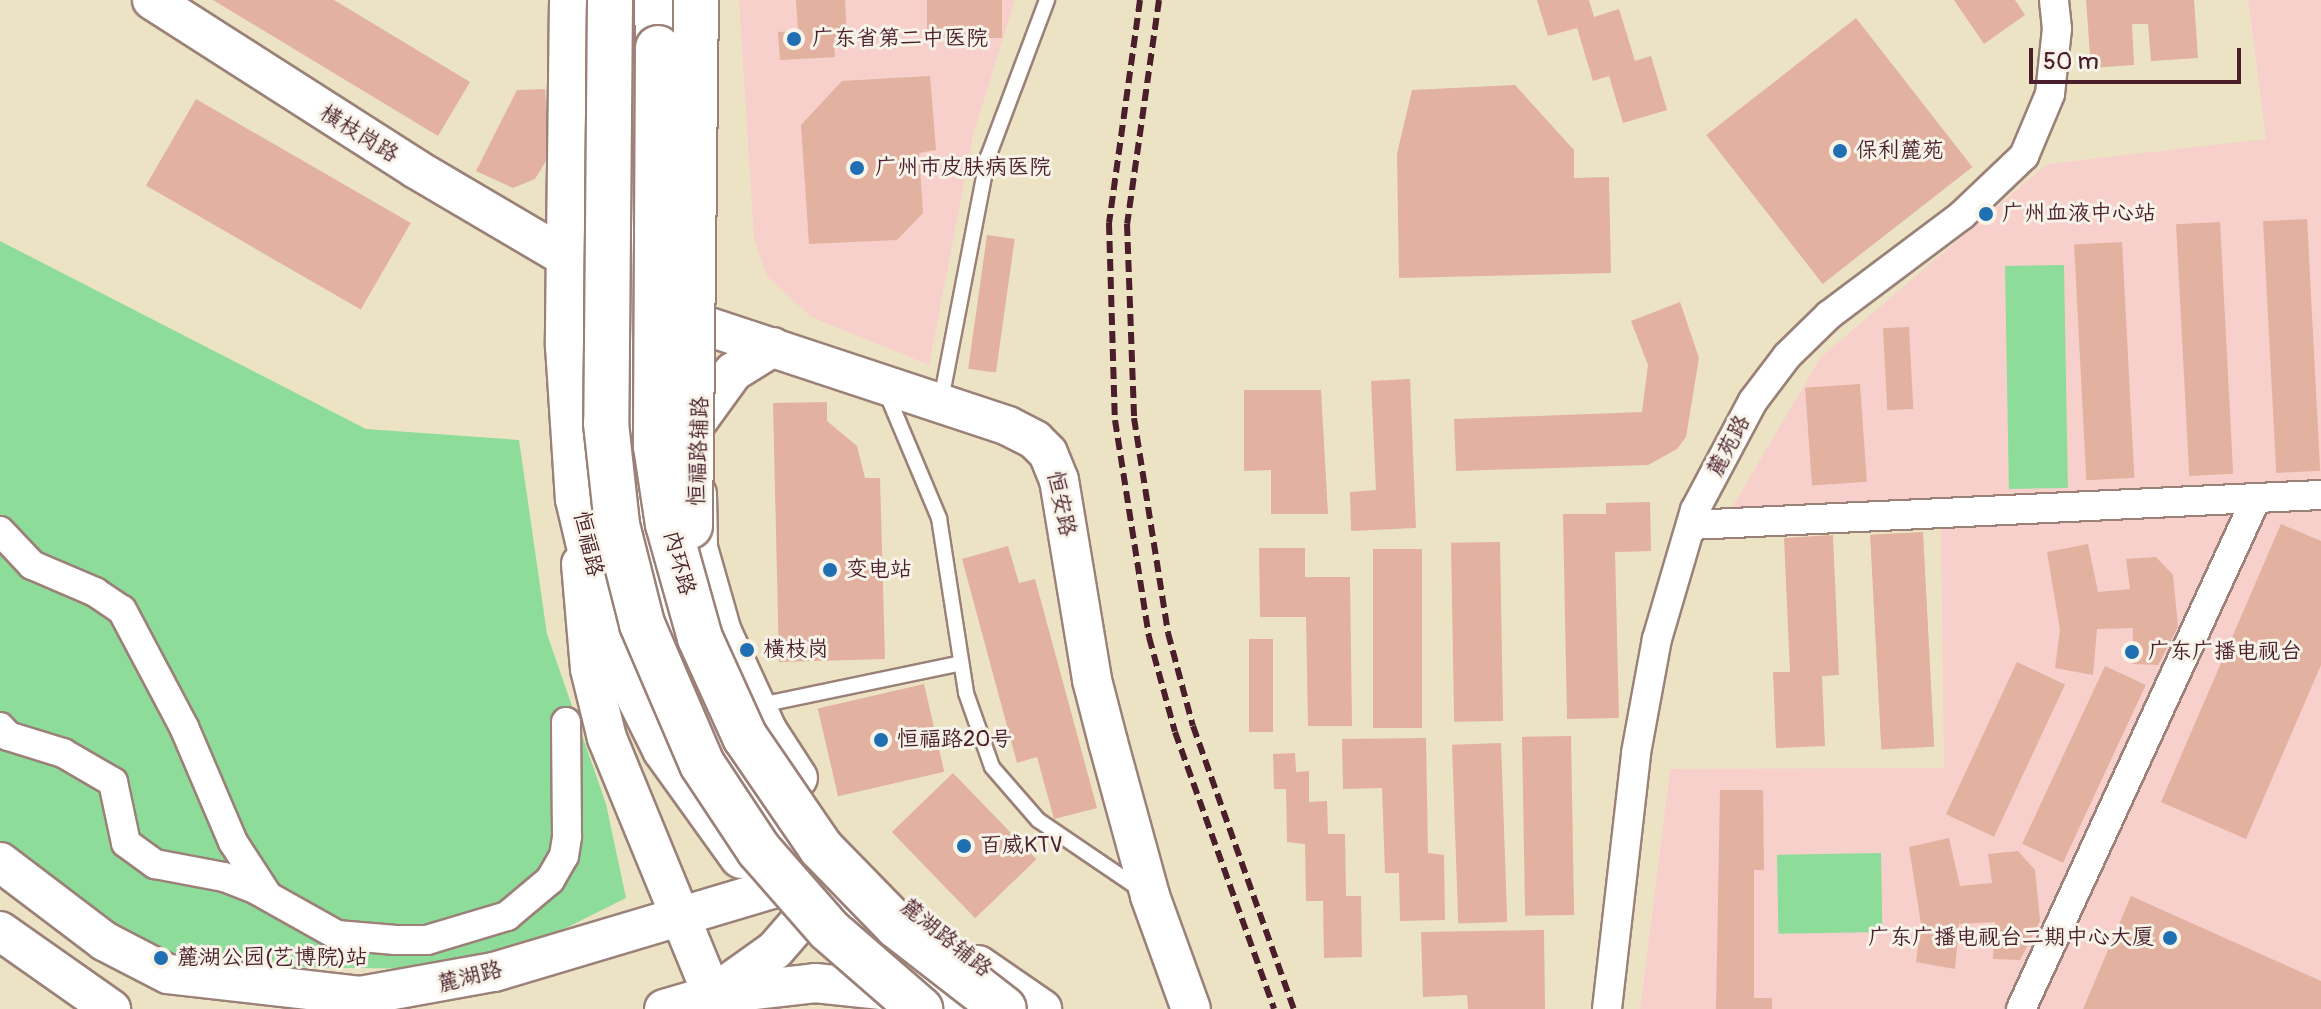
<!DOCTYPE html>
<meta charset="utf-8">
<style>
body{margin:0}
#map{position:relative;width:2321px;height:1009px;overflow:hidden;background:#ece3c5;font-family:Pangolin,"LXGW WenKai TC",sans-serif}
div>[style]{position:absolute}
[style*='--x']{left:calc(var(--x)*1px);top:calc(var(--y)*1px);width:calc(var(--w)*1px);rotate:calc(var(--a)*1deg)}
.built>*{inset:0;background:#f7d0cb}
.green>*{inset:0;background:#8edc9a;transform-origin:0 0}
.building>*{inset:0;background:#e2b19f;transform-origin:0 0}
.roads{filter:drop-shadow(2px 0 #9b8178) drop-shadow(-2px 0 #9b8178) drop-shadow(0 2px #9b8178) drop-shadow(0 -2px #9b8178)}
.lane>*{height:14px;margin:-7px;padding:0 7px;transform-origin:7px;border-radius:7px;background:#fff}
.street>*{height:28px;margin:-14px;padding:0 14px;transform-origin:14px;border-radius:14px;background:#fff}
.secondary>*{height:38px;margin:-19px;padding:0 19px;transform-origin:19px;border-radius:19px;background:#fff}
.primary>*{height:44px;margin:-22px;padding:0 22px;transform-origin:22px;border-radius:22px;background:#fff}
.highway>*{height:44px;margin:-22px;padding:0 22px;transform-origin:22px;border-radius:22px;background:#fff}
.rail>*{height:6px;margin-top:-3px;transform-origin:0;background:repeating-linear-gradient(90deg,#4a1f2b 0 12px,transparent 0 18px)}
.bridges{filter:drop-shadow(2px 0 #9b8178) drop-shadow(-2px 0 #9b8178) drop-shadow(0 2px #9b8178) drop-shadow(0 -2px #9b8178)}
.highway-bridge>*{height:44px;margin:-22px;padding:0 22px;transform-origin:22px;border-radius:22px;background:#fff}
.dots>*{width:22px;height:22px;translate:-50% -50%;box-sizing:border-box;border:4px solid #f7f3e8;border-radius:50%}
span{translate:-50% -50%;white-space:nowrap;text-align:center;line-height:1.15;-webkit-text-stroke:6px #f7f3e8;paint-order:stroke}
.poi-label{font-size:22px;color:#4a1f2b}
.left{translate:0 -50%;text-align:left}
.right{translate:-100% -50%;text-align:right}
.street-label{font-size:22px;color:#4a1f2b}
.scale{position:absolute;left:2029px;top:48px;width:212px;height:36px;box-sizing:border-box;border:4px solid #4a1f2b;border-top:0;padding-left:10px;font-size:24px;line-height:28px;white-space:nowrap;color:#4a1f2b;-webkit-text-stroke:6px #f7f3e8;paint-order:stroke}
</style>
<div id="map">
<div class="built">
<div style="clip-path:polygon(739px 0,1015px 0,974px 132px,929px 365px,811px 317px,767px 276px,754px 239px)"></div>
<div style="clip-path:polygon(2248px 0,2321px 0,2321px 1009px,1640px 1009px,1670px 769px,1944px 768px,1941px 522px,1722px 524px,1821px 357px,2047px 164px,2266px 139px)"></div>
</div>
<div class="green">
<div style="clip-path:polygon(0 241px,366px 429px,519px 440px,547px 634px,606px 804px,626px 898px,558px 932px,439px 969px,203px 966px,59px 921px,0 876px)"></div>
<div style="left:2064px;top:265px;width:223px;height:59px;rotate:89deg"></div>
<div style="left:1881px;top:853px;width:79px;height:104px;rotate:89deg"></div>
</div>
<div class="building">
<div style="clip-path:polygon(213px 0,334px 0,470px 82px,438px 136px)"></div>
<div style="clip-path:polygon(796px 0,845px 0,847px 37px,834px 38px,835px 57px,780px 60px,778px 32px,798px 31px)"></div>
<div style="left:927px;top:0;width:75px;height:38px"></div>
<div style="clip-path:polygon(1537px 0,1589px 0,1594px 17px,1619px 9px,1635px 61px,1651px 56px,1667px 110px,1623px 123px,1609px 76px,1593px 81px,1577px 28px,1548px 36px)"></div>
<div style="clip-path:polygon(1954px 0,2015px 0,2025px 15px,1984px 44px)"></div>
<div style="clip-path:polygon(2086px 0,2194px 0,2198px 58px,2151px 61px,2148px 24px,2132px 24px,2134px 65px,2091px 68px)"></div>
<div style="left:1856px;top:18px;width:189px;height:190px;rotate:52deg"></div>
<div style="clip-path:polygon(930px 76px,936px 150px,919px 153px,923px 213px,897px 240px,809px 244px,801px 125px,842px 81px)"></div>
<div style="clip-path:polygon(1515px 85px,1574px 150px,1574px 178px,1609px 177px,1611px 273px,1399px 278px,1397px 154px,1412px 90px)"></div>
<div style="clip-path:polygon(545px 89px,549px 156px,535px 179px,513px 188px,476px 171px,517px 90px)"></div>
<div style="left:196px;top:99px;width:248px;height:100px;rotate:30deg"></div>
<div style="left:2307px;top:219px;width:252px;height:44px;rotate:87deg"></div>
<div style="left:2220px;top:222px;width:252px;height:44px;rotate:87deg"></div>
<div style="left:987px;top:235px;width:28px;height:135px;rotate:8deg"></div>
<div style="left:2122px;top:242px;width:236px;height:48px;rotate:87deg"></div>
<div style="clip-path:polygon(1680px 302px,1699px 358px,1686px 437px,1677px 449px,1648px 465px,1456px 471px,1454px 419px,1642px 412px,1648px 365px,1631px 321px)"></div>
<div style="left:1909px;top:327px;width:82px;height:26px;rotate:87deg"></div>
<div style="clip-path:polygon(1410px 379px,1416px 528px,1351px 531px,1350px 492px,1376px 490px,1371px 381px)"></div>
<div style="left:1860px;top:384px;width:98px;height:55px;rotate:86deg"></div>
<div style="clip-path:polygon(1244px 390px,1321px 390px,1328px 514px,1271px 514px,1271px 470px,1244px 471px)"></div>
<div style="clip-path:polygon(827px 402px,827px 421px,857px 446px,865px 478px,880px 478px,885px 659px,779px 662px,773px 403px)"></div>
<div style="clip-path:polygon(1650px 502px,1651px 551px,1615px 552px,1619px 718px,1567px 719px,1563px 514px,1606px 514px,1606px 503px)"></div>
<div style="clip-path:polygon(2281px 524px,2321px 541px,2321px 665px,2246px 839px,2161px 802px)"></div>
<div style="left:1923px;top:532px;width:215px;height:53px;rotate:87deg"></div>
<div style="clip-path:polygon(1833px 535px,1839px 675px,1822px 676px,1825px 746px,1776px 748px,1773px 672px,1790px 672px,1784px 538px)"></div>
<div style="left:1500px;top:542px;width:179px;height:49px;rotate:89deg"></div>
<div style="clip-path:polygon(2088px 544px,2098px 592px,2130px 589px,2126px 559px,2156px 557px,2173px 575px,2178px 627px,2158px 665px,2132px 664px,2133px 628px,2097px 629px,2093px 675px,2055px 668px,2060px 630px,2047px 552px)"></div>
<div style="clip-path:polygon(1008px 546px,1019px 583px,1035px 579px,1097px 808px,1054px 819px,1037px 757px,1017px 763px,962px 559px)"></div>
<div style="clip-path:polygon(1259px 548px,1305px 548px,1305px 577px,1350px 577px,1352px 726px,1308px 726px,1306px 617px,1260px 617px)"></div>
<div style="left:1373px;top:549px;width:49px;height:179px"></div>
<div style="left:1249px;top:639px;width:24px;height:93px"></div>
<div style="left:2017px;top:662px;width:53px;height:168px;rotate:25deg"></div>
<div style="left:2105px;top:666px;width:45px;height:196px;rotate:25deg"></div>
<div style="left:924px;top:684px;width:90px;height:109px;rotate:77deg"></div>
<div style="left:1571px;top:736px;width:179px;height:49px;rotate:89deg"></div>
<div style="clip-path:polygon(1426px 738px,1428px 853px,1444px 855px,1445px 920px,1400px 921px,1399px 873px,1385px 873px,1382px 788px,1343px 789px,1342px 739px)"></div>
<div style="left:1501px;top:743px;width:179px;height:49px;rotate:88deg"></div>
<div style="clip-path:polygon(1295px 753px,1296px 772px,1309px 771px,1309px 802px,1327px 801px,1328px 834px,1345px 834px,1346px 896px,1361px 896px,1362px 957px,1324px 958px,1323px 901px,1306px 901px,1305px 844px,1287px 842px,1286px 789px,1274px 789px,1273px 754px)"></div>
<div style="left:953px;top:773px;width:120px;height:85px;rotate:46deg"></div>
<div style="clip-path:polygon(1720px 790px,1763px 790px,1764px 870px,1754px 870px,1754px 998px,1772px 998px,1772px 1009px,1716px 1009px)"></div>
<div style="clip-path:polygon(1949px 838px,1960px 886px,1992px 883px,1988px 854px,2018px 851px,2035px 870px,2040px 921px,2020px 960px,1993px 959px,1995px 922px,1959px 924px,1955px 969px,1916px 962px,1921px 924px,1909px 847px)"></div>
<div style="clip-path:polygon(2131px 896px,2321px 981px,2321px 1009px,2083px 1009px)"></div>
<div style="clip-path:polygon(1544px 930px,1545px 1009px,1468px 1009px,1467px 995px,1423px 997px,1421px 932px)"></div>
</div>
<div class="roads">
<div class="lane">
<div style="--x:886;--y:392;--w:137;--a:67.2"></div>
<div style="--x:939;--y:518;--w:177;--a:81.2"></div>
<div style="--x:966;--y:693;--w:78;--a:70.6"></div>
<div style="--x:992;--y:767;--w:70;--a:49"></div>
<div style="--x:1038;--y:820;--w:125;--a:34.2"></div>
<div style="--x:941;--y:400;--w:248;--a:-79.1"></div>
<div style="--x:988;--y:157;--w:168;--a:-69.4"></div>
<div style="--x:756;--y:706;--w:209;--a:-11.8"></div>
</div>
<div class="street">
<div style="--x:1691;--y:525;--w:631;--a:-2.73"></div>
<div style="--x:0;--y:531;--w:47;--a:46.7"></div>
<div style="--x:32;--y:565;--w:69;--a:23.2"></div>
<div style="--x:95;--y:592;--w:32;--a:34"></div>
<div style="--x:122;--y:610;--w:132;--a:62.1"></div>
<div style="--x:184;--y:727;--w:125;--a:66.9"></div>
<div style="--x:233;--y:842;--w:61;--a:57.1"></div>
<div style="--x:0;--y:727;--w:12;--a:48"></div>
<div style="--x:8;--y:736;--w:58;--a:17.2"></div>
<div style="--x:63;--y:753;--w:58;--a:30.1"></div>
<div style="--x:113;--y:782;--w:62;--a:78"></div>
<div style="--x:126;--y:843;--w:36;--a:36"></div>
<div style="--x:155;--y:864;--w:70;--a:10.7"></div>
<div style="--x:224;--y:877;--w:33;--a:21"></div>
<div style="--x:255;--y:889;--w:94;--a:29.3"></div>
<div style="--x:337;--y:935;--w:59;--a:4.8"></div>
<div style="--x:396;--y:940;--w:31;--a:0"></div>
<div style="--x:427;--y:940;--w:84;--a:-16.7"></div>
<div style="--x:507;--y:916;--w:56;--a:-39.9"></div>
<div style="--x:550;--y:880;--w:28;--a:-60"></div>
<div style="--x:564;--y:856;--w:20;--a:-81"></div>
<div style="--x:567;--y:836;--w:114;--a:-90.5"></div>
<div style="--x:1607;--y:1009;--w:258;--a:-83.5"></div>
<div style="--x:1636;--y:753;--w:116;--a:-79.6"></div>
<div style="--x:1657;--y:639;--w:134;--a:-73.6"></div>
<div style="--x:1695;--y:510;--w:123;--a:-62"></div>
<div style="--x:1753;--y:401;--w:56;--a:-52.9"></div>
<div style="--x:1787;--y:356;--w:59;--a:-44.3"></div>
<div style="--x:1829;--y:315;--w:166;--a:-36.9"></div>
<div style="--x:1962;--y:215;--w:86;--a:-43.6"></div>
<div style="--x:2024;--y:156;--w:67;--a:-67.2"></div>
<div style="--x:2050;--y:94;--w:65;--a:-83.9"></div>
<div style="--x:2057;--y:29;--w:29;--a:-96"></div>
<div style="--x:2021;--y:1009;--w:562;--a:-65.26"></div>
</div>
<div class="secondary">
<div style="--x:152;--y:0;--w:313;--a:32.6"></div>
<div style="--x:416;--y:169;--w:203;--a:30.5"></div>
<div style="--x:667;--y:313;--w:359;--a:18.3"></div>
<div style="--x:1008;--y:426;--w:30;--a:27"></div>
<div style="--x:1035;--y:440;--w:18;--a:45"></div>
<div style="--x:1048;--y:453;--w:29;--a:68"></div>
<div style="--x:1059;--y:480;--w:203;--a:80.6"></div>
<div style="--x:1092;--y:680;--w:64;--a:75.5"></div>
<div style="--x:1108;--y:742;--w:160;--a:74.7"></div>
<div style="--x:1150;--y:896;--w:120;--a:70.1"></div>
<div style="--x:699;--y:419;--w:58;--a:-54.1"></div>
<div style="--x:733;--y:372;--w:47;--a:-32"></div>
<div style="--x:697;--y:494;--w:54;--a:88.9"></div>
<div style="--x:698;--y:548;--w:87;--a:74.1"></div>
<div style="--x:722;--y:632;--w:108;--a:65.3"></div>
<div style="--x:767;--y:730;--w:57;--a:57.1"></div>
<div style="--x:581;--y:564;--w:105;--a:85.1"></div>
<div style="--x:590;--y:669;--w:71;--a:76.2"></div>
<div style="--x:607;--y:738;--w:293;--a:67.7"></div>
<div style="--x:0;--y:862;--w:131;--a:37.2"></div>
<div style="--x:104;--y:941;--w:72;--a:27.3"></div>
<div style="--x:168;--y:974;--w:193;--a:6.5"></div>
<div style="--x:360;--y:996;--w:136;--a:-10.2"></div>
<div style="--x:494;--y:972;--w:290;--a:-16.6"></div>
<div style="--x:772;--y:889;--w:45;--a:-7.6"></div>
<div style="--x:0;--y:931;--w:136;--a:35.1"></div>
<div style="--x:978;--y:965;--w:78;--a:34.5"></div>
<div style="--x:719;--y:994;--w:97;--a:-6.5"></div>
<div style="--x:815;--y:983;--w:67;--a:6"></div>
<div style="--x:664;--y:1009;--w:50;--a:-16.3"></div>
<div style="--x:712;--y:995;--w:77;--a:-35.5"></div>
<div style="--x:775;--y:950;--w:40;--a:-49"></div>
<div style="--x:801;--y:920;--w:42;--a:-63.4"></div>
</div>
<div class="primary">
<div style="--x:572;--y:0;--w:346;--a:90.7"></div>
<div style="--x:568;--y:346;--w:153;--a:86.3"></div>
<div style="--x:578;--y:499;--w:113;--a:76.7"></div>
<div style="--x:604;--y:609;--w:97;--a:68.2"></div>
<div style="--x:640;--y:699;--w:56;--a:63.4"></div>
<div style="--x:665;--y:749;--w:132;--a:54.3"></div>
<div style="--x:637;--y:178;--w:301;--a:90.2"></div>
<div style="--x:636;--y:479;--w:85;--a:79.9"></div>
<div style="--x:651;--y:563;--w:99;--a:73.6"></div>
<div style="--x:679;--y:658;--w:58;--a:67.8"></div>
<div style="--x:701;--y:712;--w:121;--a:59.6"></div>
<div style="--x:762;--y:816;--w:88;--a:48.7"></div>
<div style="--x:820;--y:882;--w:110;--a:43.2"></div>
<div style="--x:900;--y:957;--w:88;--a:36.2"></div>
</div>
<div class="highway">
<div style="--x:657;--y:0;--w:48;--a:88.8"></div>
</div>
</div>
<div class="rail">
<div style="--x:1140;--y:0;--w:225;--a:97.9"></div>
<div style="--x:1109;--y:223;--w:197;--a:88.3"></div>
<div style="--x:1115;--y:420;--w:220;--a:81.1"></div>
<div style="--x:1149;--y:637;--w:98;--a:74.7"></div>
<div style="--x:1175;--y:732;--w:294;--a:70.3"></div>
<div style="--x:1159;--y:0;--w:226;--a:98.1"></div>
<div style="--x:1127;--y:224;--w:194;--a:87.9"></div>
<div style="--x:1134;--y:418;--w:218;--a:81"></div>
<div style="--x:1168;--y:633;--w:96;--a:75"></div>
<div style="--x:1193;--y:726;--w:300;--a:70.4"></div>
</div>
<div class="bridges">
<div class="highway-bridge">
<div style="--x:610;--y:0;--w:423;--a:90.5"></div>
<div style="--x:606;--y:423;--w:103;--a:83.8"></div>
<div style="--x:617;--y:525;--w:102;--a:75.8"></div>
<div style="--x:642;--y:624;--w:152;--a:66.8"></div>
<div style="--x:702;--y:764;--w:103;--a:56.5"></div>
<div style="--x:759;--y:850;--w:106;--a:48.8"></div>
<div style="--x:829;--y:930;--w:121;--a:41"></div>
<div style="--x:658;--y:48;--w:398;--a:90.3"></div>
<div style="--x:656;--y:446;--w:79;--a:81.3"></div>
<div style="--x:668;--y:524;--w:118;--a:74.3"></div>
<div style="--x:700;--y:638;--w:109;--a:65.6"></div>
<div style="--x:745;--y:737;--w:135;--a:55.6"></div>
<div style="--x:821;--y:848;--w:109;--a:45.7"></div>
<div style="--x:897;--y:926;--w:135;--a:37.8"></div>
<div style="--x:690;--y:526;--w:526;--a:-89.35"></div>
</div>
</div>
<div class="dots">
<div style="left:794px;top:39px;background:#1f6fb2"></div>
<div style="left:1840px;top:151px;background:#1f6fb2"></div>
<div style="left:857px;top:168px;background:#1f6fb2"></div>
<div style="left:1986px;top:214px;background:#1f6fb2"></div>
<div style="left:830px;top:570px;background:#1f6fb2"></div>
<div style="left:747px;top:650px;background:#1f6fb2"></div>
<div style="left:2132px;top:652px;background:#1f6fb2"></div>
<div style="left:881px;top:740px;background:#1f6fb2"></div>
<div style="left:964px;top:846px;background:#1f6fb2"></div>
<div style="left:2170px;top:938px;background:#1f6fb2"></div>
<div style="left:161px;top:958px;background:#1f6fb2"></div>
</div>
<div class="poi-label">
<span class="left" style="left:812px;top:39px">广东省第二中医院</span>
<span class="left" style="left:1856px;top:151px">保利麓苑</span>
<span class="left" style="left:875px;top:168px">广州市皮肤病医院</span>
<span class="left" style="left:2002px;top:214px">广州血液中心站</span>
<span class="left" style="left:846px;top:570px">变电站</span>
<span class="left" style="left:763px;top:650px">横枝岗</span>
<span class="left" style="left:2148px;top:652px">广东广播电视台</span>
<span class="left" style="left:897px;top:740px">恒福路20号</span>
<span class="left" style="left:980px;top:846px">百威KTV</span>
<span class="right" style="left:2154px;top:938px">广东广播电视台二期中心大厦</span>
<span class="left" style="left:177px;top:958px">麓湖公园(艺博院)站</span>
</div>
<div class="street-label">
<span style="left:359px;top:134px;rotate:32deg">横枝岗路</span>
<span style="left:1729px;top:446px;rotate:-62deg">麓苑路</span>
<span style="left:699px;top:451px;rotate:-88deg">恒福路辅路</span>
<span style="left:1061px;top:504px;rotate:78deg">恒安路</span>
<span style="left:588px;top:544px;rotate:77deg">恒福路</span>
<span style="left:679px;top:563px;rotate:75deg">内环路</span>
<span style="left:946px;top:938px;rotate:39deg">麓湖路辅路</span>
<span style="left:470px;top:977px;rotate:-14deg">麓湖路</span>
</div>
<div class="scale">50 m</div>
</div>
